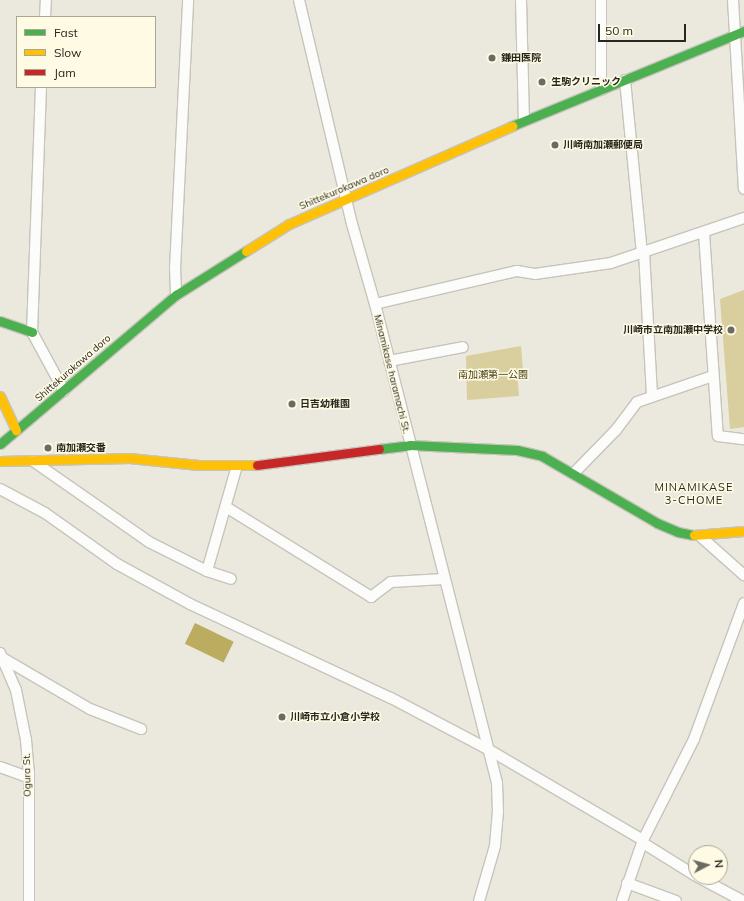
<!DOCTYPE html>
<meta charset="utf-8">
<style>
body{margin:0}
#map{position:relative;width:744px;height:901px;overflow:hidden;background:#ebe8dd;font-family:Mulish,"Noto Sans JP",sans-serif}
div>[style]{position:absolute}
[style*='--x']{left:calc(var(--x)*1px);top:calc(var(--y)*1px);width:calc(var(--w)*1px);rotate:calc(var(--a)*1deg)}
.green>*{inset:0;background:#d8ce9e}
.water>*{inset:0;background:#bbac60;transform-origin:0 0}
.roads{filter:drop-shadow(1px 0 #c6c4bc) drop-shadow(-1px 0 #c6c4bc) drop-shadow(0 1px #c6c4bc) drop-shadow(0 -1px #c6c4bc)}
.street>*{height:10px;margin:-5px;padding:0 5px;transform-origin:5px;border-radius:5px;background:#fcfcfa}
.fast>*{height:9px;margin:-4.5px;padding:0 4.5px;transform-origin:4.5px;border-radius:4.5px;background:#4caf50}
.slow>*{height:9px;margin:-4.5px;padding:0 4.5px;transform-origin:4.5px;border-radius:4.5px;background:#ffc107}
.jam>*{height:9px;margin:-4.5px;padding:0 4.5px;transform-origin:4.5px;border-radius:4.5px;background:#c62828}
.dots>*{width:11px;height:11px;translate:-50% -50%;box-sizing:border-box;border:2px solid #fefae4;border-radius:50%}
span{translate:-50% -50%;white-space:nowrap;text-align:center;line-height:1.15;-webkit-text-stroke:3px #fefae4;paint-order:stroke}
.poi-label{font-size:10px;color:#28271f;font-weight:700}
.left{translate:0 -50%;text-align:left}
.right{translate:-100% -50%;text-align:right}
.street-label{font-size:10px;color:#28271f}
.park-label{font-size:10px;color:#4b4219}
.neighbourhood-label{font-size:11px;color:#28271f;letter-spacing:1px}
.legend{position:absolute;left:16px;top:16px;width:140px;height:72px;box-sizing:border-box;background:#fefae4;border:1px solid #a8a695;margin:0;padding:5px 7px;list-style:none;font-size:12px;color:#28271f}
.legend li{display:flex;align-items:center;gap:8px;height:20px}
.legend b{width:20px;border:1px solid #a8a695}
.north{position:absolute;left:688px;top:845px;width:40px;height:40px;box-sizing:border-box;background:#fefae4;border:1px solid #a8a695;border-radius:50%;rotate:84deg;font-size:11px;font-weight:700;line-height:16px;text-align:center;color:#28271f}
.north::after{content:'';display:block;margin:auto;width:14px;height:18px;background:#6c6b62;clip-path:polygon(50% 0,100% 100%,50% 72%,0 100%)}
.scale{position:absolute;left:598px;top:24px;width:88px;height:18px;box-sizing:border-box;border:2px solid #28271f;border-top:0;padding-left:5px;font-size:12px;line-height:14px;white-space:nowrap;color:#28271f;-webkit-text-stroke:3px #fefae4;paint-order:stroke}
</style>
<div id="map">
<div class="green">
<div style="clip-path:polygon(744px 290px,744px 427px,730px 429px,720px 299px)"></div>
<div style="clip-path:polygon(521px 346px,523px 371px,517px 373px,519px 396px,467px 400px,466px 356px)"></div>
</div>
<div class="water">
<div style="left:195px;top:623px;width:43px;height:23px;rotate:26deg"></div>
</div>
<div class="roads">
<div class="street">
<div style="--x:299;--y:0;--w:230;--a:76.7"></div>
<div style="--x:352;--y:224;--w:83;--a:74"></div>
<div style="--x:375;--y:304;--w:494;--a:75.7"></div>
<div style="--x:497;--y:783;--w:28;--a:88"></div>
<div style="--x:498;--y:811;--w:35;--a:95"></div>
<div style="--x:495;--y:846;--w:57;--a:106.2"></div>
<div style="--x:521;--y:0;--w:121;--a:88.6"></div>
<div style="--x:733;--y:0;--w:189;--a:86.7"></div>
<div style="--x:45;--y:17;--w:17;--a:-87"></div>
<div style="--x:625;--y:80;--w:173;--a:84.4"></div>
<div style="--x:41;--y:87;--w:245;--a:92.1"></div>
<div style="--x:32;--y:332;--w:67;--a:61.5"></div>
<div style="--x:601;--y:90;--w:90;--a:-90"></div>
<div style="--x:704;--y:233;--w:203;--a:86.1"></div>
<div style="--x:718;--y:436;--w:26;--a:7"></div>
<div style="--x:644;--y:252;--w:143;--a:86.8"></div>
<div style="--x:176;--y:295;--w:26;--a:-92"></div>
<div style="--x:175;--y:269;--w:269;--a:-87.2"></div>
<div style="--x:375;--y:304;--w:146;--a:-13.1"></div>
<div style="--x:517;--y:271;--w:18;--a:9"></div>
<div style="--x:535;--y:274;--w:77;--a:-8.2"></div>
<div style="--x:611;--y:263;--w:140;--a:-18.7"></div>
<div style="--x:389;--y:361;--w:75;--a:-10.7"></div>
<div style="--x:33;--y:461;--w:141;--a:34.9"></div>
<div style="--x:149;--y:542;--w:65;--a:26.6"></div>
<div style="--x:207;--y:571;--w:25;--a:18"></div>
<div style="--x:574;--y:473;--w:60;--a:-45.7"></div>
<div style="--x:616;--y:430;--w:35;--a:-53"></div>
<div style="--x:637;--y:402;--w:80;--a:-18.9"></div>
<div style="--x:0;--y:489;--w:51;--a:28.1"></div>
<div style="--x:45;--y:513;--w:88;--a:35.3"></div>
<div style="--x:117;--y:564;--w:83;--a:28.7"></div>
<div style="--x:190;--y:604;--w:222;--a:25.1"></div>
<div style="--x:391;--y:698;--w:107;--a:27.8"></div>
<div style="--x:486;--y:748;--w:182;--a:30.4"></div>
<div style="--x:226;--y:507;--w:171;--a:31.8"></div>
<div style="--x:371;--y:597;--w:25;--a:-37"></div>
<div style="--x:391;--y:582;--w:53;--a:-3.2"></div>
<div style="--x:700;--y:536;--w:59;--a:41.6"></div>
<div style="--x:207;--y:571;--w:109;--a:-74.1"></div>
<div style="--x:0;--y:653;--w:40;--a:66.6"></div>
<div style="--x:16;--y:690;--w:51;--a:78.7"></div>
<div style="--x:26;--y:740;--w:32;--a:85"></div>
<div style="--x:29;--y:772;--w:129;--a:90"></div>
<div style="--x:1;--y:657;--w:103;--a:30.3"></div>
<div style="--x:90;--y:709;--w:55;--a:21.4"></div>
<div style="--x:0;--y:767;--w:30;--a:20"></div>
<div style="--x:643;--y:843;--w:62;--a:31.9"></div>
<div style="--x:698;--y:877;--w:51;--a:28.1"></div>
<div style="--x:627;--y:883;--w:52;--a:20.2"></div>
<div style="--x:622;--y:901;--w:65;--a:-71"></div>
<div style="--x:643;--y:840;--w:113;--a:-63.2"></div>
<div style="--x:694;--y:739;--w:145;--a:-69.8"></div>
</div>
<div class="fast">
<div style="--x:512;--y:126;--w:251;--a:-22.3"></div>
<div style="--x:0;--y:321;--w:34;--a:19"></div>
<div style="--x:0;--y:444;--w:231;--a:-40.3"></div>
<div style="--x:176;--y:295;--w:83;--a:-32.2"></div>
<div style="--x:379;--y:449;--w:31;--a:-7"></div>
<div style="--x:410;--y:445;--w:107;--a:2.7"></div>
<div style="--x:517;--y:450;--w:26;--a:13"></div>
<div style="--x:542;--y:456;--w:133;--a:30.2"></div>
<div style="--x:657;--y:523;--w:23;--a:23"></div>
<div style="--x:678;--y:532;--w:16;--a:11"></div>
</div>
<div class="slow">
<div style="--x:246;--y:251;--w:51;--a:-32.1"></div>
<div style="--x:289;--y:224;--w:244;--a:-23.7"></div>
<div style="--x:0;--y:396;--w:38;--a:65"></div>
<div style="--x:0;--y:461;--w:129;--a:-1.3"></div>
<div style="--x:129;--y:458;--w:70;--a:5.7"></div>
<div style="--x:199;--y:465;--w:58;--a:0"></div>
<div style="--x:694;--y:535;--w:50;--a:-4.6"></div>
</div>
<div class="jam">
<div style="--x:257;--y:465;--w:123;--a:-7.5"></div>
</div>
</div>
<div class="dots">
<div style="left:492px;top:58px;background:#6c6b62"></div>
<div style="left:542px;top:82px;background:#6c6b62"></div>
<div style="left:555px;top:145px;background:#6c6b62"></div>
<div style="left:731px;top:330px;background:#6c6b62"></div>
<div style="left:292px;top:404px;background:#6c6b62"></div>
<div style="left:48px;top:448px;background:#6c6b62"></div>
<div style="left:282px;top:717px;background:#6c6b62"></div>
</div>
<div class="poi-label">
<span class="left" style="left:501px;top:58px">鎌田医院</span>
<span class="left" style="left:551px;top:82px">生駒クリニック</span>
<span class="left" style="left:563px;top:145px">川崎南加瀬郵便局</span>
<span class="right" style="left:723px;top:330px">川崎市立南加瀬中学校</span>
<span class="left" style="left:300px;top:404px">日吉幼稚園</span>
<span class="left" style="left:56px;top:448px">南加瀬交番</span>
<span class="left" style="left:290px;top:717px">川崎市立小倉小学校</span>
</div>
<div class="street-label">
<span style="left:344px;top:188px;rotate:-23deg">Shittekurokawa doro</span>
<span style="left:73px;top:368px;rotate:-41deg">Shittekurokawa doro</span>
<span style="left:392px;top:374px;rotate:76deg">Minamikase haramachi St.</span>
<span style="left:27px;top:775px;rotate:-91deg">Ogura St.</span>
</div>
<div class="park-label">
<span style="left:493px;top:375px">南加瀬第一公園</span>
</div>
<div class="neighbourhood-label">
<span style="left:694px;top:494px">MINAMIKASE<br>3-CHOME</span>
</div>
<ul class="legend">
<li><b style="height:5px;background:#4caf50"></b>Fast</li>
<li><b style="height:5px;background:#ffc107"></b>Slow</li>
<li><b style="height:5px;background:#c62828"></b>Jam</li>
</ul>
<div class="north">N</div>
<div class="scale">50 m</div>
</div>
